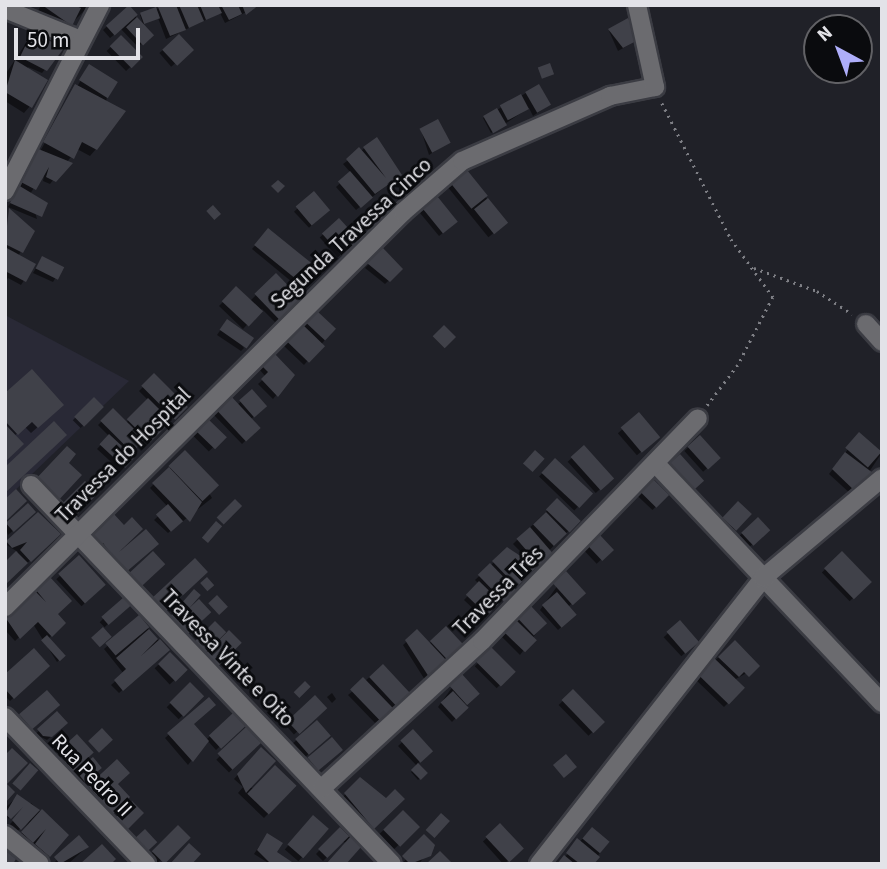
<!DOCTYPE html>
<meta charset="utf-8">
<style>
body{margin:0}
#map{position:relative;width:887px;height:869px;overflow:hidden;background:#202128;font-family:"Source Sans 3",sans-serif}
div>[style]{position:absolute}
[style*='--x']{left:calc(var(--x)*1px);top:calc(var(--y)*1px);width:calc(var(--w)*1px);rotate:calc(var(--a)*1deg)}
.built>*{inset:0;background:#292936}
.shadow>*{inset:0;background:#0007;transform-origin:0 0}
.building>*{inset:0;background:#404149;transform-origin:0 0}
.path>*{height:2.5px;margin-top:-1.25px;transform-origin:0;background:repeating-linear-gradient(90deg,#7e7f85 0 2px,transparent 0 7px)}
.roads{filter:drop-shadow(2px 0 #3b3c43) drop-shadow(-2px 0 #3b3c43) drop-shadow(0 2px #3b3c43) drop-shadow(0 -2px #3b3c43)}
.minor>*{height:18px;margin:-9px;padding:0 9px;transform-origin:9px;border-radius:9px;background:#6b6b6f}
span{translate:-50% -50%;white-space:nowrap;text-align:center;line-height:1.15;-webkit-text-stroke:6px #0a0b0e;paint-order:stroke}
.street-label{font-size:21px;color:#e3e3e8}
.frame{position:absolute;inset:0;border:7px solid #e3e3e8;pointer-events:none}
.north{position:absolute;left:803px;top:14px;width:70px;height:70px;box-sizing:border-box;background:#0a0b0e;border:2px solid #616165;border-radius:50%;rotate:319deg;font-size:19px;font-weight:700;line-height:28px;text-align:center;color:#e3e3e8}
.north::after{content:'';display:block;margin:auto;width:24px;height:32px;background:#aeaefa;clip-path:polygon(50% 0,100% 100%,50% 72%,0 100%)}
.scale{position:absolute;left:14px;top:28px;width:126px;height:32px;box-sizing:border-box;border:4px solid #e3e3e8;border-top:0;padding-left:9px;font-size:21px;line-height:24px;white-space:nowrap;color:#e3e3e8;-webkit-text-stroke:5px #0a0b0e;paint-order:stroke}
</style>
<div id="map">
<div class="built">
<div style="clip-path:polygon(5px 315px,129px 381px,5px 500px)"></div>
</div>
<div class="shadow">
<div style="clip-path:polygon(41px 5px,90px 5px,67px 28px,37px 13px)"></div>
<div style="clip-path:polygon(167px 5px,260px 5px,225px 23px,220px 13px,166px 39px,158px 18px,143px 24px,140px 15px)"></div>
<div style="clip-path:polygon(128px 7px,151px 35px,138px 47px,121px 29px,110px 38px,103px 30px)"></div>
<div style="clip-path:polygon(609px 31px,634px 42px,618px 51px)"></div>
<div style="clip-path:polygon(32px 34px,62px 49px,42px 73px,28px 67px,30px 106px,24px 113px,5px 101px,5px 75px)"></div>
<div style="left:179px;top:36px;width:18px;height:26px;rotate:49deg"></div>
<div style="left:121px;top:37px;width:28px;height:20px;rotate:46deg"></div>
<div style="clip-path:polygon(89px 66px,107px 97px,96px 149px,90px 156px,77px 149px,50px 184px,43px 181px,45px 171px,30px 194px,37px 219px,8px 207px)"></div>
<div style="clip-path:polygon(526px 93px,549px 105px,533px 116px,529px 108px,491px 133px,483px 118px)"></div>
<div style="clip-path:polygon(421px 130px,449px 142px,429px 155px)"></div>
<div style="clip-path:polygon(377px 139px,396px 178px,356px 210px,336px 187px,351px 173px,343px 164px)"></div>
<div style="left:466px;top:173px;width:64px;height:23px;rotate:51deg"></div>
<div style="left:313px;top:194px;width:22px;height:26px;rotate:47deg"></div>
<div style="clip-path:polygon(9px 210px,33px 232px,18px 256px,34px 265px,21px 285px,8px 278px,5px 283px)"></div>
<div style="clip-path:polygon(423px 210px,452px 226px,439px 236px,420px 213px)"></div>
<div style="left:339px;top:220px;width:27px;height:26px;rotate:48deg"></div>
<div style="clip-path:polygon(268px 231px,296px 279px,292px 282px,252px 249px)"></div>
<div style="clip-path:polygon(383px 250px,401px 269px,385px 284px,365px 268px)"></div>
<div style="clip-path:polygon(42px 258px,62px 267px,53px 282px,33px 273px)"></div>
<div style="clip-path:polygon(276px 275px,299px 299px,275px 322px,262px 309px,243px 329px,219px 306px,236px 289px,250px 301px)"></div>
<div style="clip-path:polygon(317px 313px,334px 329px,304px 365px,284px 346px)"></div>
<div style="clip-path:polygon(224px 325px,244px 348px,241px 351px,217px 335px)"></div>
<div style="clip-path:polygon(274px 355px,293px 375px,273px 399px,258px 384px,266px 377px,259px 369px)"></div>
<div style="clip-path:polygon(154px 376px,185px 407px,128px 454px,133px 458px,121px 471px,97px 449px,109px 436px,98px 425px,113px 410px,126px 423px,148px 400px,139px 391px)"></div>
<div style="clip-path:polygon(252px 392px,265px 406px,250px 420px,258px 428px,242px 444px,213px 414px,230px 398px,237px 405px)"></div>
<div style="clip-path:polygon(5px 396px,56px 411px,31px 433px,25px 427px,14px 436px,5px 460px)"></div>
<div style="left:94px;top:399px;width:11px;height:30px;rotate:45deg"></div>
<div style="left:639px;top:415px;width:29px;height:28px;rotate:49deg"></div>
<div style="left:206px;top:419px;width:25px;height:21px;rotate:45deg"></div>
<div style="clip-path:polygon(859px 435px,881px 454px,853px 496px,829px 474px)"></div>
<div style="left:700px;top:437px;width:28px;height:21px;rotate:48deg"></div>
<div style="left:584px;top:447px;width:42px;height:22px;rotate:48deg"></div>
<div style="clip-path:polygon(185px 453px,212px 498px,168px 533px,154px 520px,168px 507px,150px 488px)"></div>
<div style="left:555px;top:460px;width:49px;height:23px;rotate:44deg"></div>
<div style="left:650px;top:479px;width:23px;height:21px;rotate:43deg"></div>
<div style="clip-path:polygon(557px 501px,578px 521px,483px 618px,464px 600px,479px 584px,475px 580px,507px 550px,517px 561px,524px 555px,513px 544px)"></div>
<div style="left:738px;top:503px;width:16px;height:26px;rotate:45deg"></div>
<div style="clip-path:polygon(28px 506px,34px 512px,8px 535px,5px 526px)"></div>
<div style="clip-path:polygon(38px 514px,59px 534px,26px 564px,5px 565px,18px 552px,5px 544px)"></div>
<div style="clip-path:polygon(113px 516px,124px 550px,121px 575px,98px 545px)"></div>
<div style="left:758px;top:519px;width:15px;height:26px;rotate:48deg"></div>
<div style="left:599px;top:537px;width:18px;height:20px;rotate:47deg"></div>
<div style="left:842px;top:553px;width:40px;height:28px;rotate:46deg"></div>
<div style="left:79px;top:558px;width:37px;height:31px;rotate:47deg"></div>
<div style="clip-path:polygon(566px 574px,583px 593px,568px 607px,575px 615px,558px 630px,540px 610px)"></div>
<div style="clip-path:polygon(50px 579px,55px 614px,64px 623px,48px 639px,63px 656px,57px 662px,33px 624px,15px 641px,5px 630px,5px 620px)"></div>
<div style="left:123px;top:599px;width:7px;height:33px;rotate:45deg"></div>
<div style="clip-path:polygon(530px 608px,544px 623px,520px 655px,502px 637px)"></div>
<div style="clip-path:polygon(139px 618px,167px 650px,119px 693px,111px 685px,124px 674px,104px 649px)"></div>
<div style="clip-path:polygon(215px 623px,240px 643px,211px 670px,190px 646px)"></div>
<div style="left:679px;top:623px;width:26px;height:21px;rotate:47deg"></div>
<div style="clip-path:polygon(446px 628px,461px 644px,425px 680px,403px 645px,417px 632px,429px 644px)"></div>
<div style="clip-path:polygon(735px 642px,754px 669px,734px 680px,743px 688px,724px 707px,695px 679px)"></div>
<div style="left:491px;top:650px;width:31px;height:23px;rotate:45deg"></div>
<div style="left:170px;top:654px;width:22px;height:21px;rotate:47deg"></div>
<div style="clip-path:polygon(48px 666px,10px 701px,5px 696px,5px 676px)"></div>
<div style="clip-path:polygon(383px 666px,412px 697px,375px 723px,348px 695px)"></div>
<div style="clip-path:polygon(461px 675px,478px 694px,452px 722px,438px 707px)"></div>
<div style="left:190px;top:684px;width:17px;height:33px;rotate:45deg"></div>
<div style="left:573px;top:691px;width:43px;height:20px;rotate:46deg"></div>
<div style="left:47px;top:693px;width:16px;height:40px;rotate:47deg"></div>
<div style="clip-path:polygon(332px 693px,336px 699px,332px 703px,327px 697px)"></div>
<div style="left:315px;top:698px;width:13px;height:40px;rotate:48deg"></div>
<div style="clip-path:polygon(209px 699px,192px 725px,206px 740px,232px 715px,242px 726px,216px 750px,207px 740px,188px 765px,165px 738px)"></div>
<div style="clip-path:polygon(317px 723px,325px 740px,304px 758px,292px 744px)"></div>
<div style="clip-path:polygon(62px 727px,47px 740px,35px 734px,39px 731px)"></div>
<div style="left:246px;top:730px;width:18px;height:42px;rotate:45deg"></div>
<div style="clip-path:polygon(413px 732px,431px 751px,417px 764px,426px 773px,418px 780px,411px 772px,417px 766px,398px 746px)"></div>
<div style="clip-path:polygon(77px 737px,76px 768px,100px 768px,81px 785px,54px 758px)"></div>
<div style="clip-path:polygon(261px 749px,249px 788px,295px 786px,264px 818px,238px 793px,243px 787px,234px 779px)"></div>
<div style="clip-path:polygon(337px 754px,314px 773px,306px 763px,309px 759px)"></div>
<div style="clip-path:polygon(117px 762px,116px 785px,128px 797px,108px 816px,86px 790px)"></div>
<div style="clip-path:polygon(360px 779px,386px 800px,402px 799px,370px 831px,342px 798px)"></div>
<div style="clip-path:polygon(17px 797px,24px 804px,8px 819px,5px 808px)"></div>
<div style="clip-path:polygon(31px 803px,66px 835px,46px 859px,19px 836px,29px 822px,16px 832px,9px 825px)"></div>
<div style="left:403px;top:812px;width:21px;height:32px;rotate:47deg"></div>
<div style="left:313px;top:817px;width:18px;height:43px;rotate:41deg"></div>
<div style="left:500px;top:826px;width:31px;height:23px;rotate:48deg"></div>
<div style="clip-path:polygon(178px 827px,189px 838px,156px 864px,149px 856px)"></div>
<div style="clip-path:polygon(340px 829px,360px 846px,343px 842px,323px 861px,316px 854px)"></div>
<div style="clip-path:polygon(592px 829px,607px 843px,592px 864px,558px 864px)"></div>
<div style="clip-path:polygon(79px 837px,87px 847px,68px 864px,53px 864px)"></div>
<div style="clip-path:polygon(424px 837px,433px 845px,419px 864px,402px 864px)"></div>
<div style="clip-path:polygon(264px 839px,275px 853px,292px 864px,270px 864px,254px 854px)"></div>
</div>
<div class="building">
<div style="clip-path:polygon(42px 5px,74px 5px,81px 8px,72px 26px)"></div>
<div style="left:129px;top:5px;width:13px;height:31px;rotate:48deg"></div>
<div style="clip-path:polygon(176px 5px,186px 30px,170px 36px,158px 7px)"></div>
<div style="clip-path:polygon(179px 5px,197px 5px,204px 21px,189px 28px)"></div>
<div style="clip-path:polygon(200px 5px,218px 5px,222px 13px,206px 20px)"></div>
<div style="clip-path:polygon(221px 5px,238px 5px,242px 14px,229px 20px)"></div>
<div style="clip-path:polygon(242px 5px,259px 5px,246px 15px)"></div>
<div style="left:156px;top:7px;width:12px;height:17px;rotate:70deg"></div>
<div style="left:137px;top:17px;width:25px;height:15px;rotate:47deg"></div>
<div style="clip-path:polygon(628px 18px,640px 39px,623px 48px,608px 29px)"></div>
<div style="clip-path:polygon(32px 32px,64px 48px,47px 71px,20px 57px)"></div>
<div style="left:179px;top:34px;width:22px;height:23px;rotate:47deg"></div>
<div style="left:121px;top:35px;width:31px;height:16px;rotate:45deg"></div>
<div style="clip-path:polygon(15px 60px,48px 80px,32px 108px,5px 92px)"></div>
<div style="left:550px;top:63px;width:12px;height:13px;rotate:70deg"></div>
<div style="left:89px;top:64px;width:34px;height:19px;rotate:32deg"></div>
<div style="clip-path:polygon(75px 84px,126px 111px,97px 150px,82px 142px,74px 159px,43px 142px)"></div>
<div style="left:539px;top:84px;width:24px;height:16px;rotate:60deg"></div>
<div style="left:521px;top:94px;width:17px;height:24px;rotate:62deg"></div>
<div style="left:497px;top:108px;width:20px;height:16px;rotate:60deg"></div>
<div style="left:438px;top:119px;width:27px;height:21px;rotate:62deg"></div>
<div style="clip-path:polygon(377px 137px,402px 175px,375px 194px,346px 159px,359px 147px,386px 178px,363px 147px)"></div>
<div style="clip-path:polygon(36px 148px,73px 163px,56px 182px,46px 177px,49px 167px,36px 190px,19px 181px)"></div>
<div style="left:467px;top:170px;width:33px;height:21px;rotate:51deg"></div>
<div style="left:350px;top:171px;width:35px;height:16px;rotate:49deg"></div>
<div style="clip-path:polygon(278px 180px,285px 186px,278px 193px,271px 186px)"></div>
<div style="clip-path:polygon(18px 185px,48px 203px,42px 217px,10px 203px)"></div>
<div style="left:314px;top:191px;width:25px;height:24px;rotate:50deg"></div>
<div style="left:437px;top:196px;width:33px;height:19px;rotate:51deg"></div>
<div style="left:488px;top:198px;width:32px;height:18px;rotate:51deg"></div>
<div style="left:213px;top:205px;width:12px;height:9px;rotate:48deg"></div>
<div style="clip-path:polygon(9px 208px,35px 231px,23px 253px,5px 244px)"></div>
<div style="left:339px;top:218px;width:30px;height:23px;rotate:48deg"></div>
<div style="left:268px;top:228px;width:55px;height:22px;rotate:39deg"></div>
<div style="clip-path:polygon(5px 247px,36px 264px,26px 282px,5px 271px)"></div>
<div style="clip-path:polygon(383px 248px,403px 269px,390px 282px,367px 263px)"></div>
<div style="left:42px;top:256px;width:25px;height:14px;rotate:27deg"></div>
<div style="left:276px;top:273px;width:36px;height:30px;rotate:46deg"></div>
<div style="left:236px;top:286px;width:37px;height:21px;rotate:43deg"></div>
<div style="left:317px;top:311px;width:26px;height:16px;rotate:43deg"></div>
<div style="left:227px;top:319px;width:33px;height:13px;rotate:35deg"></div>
<div style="left:302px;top:324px;width:32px;height:23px;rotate:44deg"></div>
<div style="left:444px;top:325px;width:17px;height:16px;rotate:45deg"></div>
<div style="clip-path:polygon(274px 353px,295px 375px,278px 397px,261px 379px,268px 372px,261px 365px)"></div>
<div style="clip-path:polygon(32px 369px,64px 405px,38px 428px,32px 422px,18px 435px,5px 421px,5px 393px)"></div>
<div style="left:154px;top:373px;width:48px;height:18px;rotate:45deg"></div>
<div style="left:252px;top:389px;width:23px;height:17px;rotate:49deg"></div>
<div style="left:230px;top:395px;width:45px;height:20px;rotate:47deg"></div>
<div style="left:94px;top:397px;width:14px;height:28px;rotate:45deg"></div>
<div style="left:148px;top:398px;width:33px;height:30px;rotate:45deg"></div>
<div style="left:113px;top:408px;width:45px;height:18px;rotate:45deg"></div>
<div style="left:639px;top:412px;width:33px;height:24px;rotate:50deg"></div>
<div style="left:206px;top:417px;width:29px;height:17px;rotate:44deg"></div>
<div style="clip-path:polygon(54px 421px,67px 435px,5px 493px,5px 467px)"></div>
<div style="clip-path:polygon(5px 424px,24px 444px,5px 462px)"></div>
<div style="left:859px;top:432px;width:30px;height:21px;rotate:41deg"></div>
<div style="left:109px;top:434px;width:35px;height:14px;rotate:43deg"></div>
<div style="left:700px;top:435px;width:31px;height:17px;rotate:48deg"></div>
<div style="left:584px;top:445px;width:45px;height:18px;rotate:48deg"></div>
<div style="clip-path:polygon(67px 446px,76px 454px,69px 463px,82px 475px,56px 503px,33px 482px)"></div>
<div style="left:185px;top:450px;width:49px;height:23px;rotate:46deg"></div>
<div style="left:535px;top:450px;width:13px;height:18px;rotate:42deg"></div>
<div style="clip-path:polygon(845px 452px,873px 473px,858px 494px,832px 469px)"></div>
<div style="left:680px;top:454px;width:36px;height:18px;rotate:48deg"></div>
<div style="left:555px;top:458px;width:52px;height:20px;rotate:43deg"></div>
<div style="clip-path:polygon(169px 467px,202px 502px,190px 522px,152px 483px)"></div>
<div style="left:650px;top:476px;width:27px;height:18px;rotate:45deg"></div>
<div style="left:85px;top:481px;width:18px;height:33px;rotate:45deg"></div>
<div style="clip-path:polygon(16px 489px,27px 501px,5px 522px,5px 499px)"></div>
<div style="left:557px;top:498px;width:33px;height:16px;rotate:44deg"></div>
<div style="left:235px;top:499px;width:10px;height:26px;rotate:45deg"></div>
<div style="left:738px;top:501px;width:19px;height:23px;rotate:43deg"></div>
<div style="left:28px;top:503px;width:12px;height:30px;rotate:48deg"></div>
<div style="left:168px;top:504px;width:23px;height:16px;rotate:49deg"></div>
<div style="clip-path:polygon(38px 512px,61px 534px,31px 562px,20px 550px,27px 542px,12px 548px,6px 541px)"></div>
<div style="left:546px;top:512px;width:30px;height:18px;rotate:46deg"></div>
<div style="clip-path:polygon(113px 513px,124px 525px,132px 517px,143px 529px,119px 552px,146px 529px,159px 544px,125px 573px,103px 543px,98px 547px,88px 536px)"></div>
<div style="left:758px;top:517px;width:18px;height:23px;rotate:47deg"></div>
<div style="left:216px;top:521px;width:8px;height:22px;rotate:40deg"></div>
<div style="left:530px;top:527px;width:35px;height:18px;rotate:49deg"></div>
<div style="left:599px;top:534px;width:22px;height:16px;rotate:47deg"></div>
<div style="clip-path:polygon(507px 547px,537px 567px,517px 587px,492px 561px)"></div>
<div style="clip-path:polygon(16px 551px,28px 563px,5px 585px,5px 562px)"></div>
<div style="left:153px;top:551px;width:18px;height:35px;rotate:47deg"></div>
<div style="left:842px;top:551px;width:43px;height:25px;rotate:46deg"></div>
<div style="left:79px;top:555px;width:40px;height:28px;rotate:48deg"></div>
<div style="left:195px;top:558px;width:19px;height:59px;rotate:47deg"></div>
<div style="left:490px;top:563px;width:39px;height:17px;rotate:46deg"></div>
<div style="left:566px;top:571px;width:30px;height:18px;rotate:48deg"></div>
<div style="clip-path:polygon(50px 577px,72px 601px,58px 614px,66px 623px,52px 637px,38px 622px,20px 639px,5px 617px,35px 591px,46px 602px,36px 590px)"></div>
<div style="left:207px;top:577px;width:11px;height:9px;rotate:49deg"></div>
<div style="left:479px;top:581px;width:30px;height:19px;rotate:44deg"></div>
<div style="left:194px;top:589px;width:9px;height:40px;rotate:41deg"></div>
<div style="left:557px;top:592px;width:30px;height:20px;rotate:49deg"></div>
<div style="left:217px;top:595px;width:16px;height:12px;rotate:47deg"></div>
<div style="left:124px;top:597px;width:11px;height:30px;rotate:49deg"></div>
<div style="left:199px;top:599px;width:18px;height:34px;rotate:47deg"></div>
<div style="left:530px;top:605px;width:25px;height:18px;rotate:47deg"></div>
<div style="left:139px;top:615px;width:16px;height:44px;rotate:50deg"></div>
<div style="left:516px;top:620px;width:29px;height:17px;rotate:44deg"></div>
<div style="left:680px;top:620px;width:29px;height:18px;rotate:49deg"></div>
<div style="left:215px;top:621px;width:16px;height:30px;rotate:45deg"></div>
<div style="left:446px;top:626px;width:25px;height:22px;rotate:47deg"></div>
<div style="left:103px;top:627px;width:13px;height:16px;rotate:48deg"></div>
<div style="clip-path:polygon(149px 629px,158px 639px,141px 656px,160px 639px,170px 650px,123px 691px,114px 680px,126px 669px,116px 658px)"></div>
<div style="clip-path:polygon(417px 629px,447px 661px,429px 677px,405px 640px)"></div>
<div style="left:229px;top:630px;width:18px;height:36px;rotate:45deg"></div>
<div style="left:47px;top:635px;width:28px;height:8px;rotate:48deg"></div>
<div style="clip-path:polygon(735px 640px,760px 666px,749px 677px,744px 672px,739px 677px,718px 657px)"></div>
<div style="left:491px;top:647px;width:35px;height:21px;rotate:45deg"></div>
<div style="clip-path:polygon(34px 648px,50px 666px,14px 699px,5px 689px,5px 674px)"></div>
<div style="left:170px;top:652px;width:25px;height:17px;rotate:45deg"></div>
<div style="left:714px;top:658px;width:43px;height:23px;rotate:44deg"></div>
<div style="left:383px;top:664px;width:45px;height:19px;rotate:47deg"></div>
<div style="left:461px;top:673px;width:28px;height:17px;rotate:48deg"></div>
<div style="left:363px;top:677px;width:43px;height:18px;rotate:46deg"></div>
<div style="left:305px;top:681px;width:8px;height:16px;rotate:45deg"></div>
<div style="left:190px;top:682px;width:20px;height:29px;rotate:45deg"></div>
<div style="left:573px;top:689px;width:46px;height:16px;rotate:46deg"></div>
<div style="left:47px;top:690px;width:20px;height:37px;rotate:49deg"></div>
<div style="left:453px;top:691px;width:23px;height:17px;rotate:47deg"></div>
<div style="left:315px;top:695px;width:18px;height:38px;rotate:47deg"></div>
<div style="clip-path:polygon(209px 697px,216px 705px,194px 724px,209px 741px,193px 762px,167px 733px)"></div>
<div style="clip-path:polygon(57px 711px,68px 723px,52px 737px,43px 736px,37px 729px)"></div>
<div style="left:233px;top:713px;width:18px;height:33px;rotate:47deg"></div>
<div style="left:317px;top:720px;width:21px;height:29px;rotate:49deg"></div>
<div style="left:246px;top:727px;width:22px;height:39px;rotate:47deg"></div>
<div style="left:102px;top:728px;width:16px;height:19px;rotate:47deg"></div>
<div style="left:413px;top:729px;width:30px;height:17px;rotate:48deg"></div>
<div style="left:77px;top:734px;width:25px;height:28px;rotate:48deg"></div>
<div style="left:332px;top:737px;width:17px;height:32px;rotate:50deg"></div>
<div style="clip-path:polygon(261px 747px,276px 761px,246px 793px,237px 774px)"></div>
<div style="clip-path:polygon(12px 748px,28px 763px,7px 784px,15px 792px,5px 803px,5px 755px)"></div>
<div style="left:566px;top:754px;width:17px;height:17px;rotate:50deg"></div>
<div style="left:93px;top:757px;width:14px;height:22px;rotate:51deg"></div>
<div style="clip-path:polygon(117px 759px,130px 773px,118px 784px,130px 797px,113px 814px,88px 786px)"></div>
<div style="left:30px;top:763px;width:11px;height:27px;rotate:41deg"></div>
<div style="left:418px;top:763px;width:14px;height:10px;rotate:45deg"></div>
<div style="left:275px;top:765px;width:30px;height:40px;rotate:44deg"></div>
<div style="clip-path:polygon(360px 777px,386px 798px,395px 789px,405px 799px,374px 829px,344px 793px)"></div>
<div style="clip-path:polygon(17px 794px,40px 810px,21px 830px,12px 820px,23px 807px,11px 819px,5px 814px)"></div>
<div style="left:132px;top:801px;width:17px;height:24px;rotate:45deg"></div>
<div style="clip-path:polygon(42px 809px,69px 835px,50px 857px,35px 844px,46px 829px,33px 843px,21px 832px)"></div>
<div style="left:403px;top:810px;width:24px;height:28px;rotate:45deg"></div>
<div style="left:441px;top:813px;width:12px;height:23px;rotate:42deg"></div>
<div style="left:313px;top:815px;width:21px;height:39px;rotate:41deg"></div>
<div style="left:500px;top:823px;width:35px;height:20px;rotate:47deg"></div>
<div style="left:178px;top:825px;width:18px;height:37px;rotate:45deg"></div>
<div style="left:340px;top:827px;width:13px;height:31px;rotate:45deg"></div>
<div style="left:592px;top:827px;width:23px;height:15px;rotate:40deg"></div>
<div style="left:145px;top:829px;width:18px;height:13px;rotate:47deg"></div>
<div style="clip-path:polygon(267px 833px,283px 843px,277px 852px,295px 864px,271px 864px,257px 850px)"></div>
<div style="clip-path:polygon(424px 834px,435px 845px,431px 856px,410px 864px,402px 856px)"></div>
<div style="clip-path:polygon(79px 835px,89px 847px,60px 864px,54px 857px)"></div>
<div style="clip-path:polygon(351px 836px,362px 846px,346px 864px,326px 864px)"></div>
<div style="clip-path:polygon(577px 838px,600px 857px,594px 864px,580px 864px,566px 853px)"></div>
<div style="clip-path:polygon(189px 843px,201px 854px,192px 864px,170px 864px)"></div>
<div style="clip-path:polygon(102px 844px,116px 859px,111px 864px,80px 864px)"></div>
<div style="clip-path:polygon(5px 850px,16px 859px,13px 864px,5px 864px)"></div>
<div style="clip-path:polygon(440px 851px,453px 864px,426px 864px)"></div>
<div style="clip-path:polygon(564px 855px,575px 864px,557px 864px)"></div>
</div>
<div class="path">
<div style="--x:662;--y:103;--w:153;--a:63.1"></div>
<div style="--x:731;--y:239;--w:72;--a:54.1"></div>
<div style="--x:773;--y:297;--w:76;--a:117.2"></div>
<div style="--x:738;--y:365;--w:51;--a:127.1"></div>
<div style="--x:754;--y:268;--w:67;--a:20.1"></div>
<div style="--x:817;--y:291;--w:42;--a:33.3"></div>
</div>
<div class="roads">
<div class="minor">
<div style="--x:5;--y:9;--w:82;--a:22.2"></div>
<div style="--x:5;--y:191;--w:209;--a:-62.9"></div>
<div style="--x:866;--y:324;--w:24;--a:48"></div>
<div style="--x:656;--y:464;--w:329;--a:46.6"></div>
<div style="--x:31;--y:485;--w:523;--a:46.39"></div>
<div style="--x:5;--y:607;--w:561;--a:-44.78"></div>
<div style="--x:403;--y:212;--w:78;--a:-40.8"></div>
<div style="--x:462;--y:161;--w:162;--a:-23.7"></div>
<div style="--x:610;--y:96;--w:46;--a:-11.3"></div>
<div style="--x:655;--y:87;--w:84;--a:-102.4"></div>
<div style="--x:5;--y:717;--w:204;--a:46.2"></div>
<div style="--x:322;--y:788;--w:217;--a:-42.6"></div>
<div style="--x:482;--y:641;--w:310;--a:-45.9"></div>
<div style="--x:5;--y:835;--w:45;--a:39.6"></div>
<div style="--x:539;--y:864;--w:363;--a:-51.9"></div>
<div style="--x:763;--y:578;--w:155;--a:-40"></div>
</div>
</div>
<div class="street-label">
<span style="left:351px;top:233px;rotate:-43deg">Segunda Travessa Cinco</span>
<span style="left:123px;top:455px;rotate:-45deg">Travessa do Hospital</span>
<span style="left:498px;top:591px;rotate:-45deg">Travessa Três</span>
<span style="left:228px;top:658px;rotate:46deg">Travessa Vinte e Oito</span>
<span style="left:92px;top:775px;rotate:46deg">Rua Pedro II</span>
</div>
<div class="frame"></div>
<div class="north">N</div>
<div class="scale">50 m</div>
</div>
